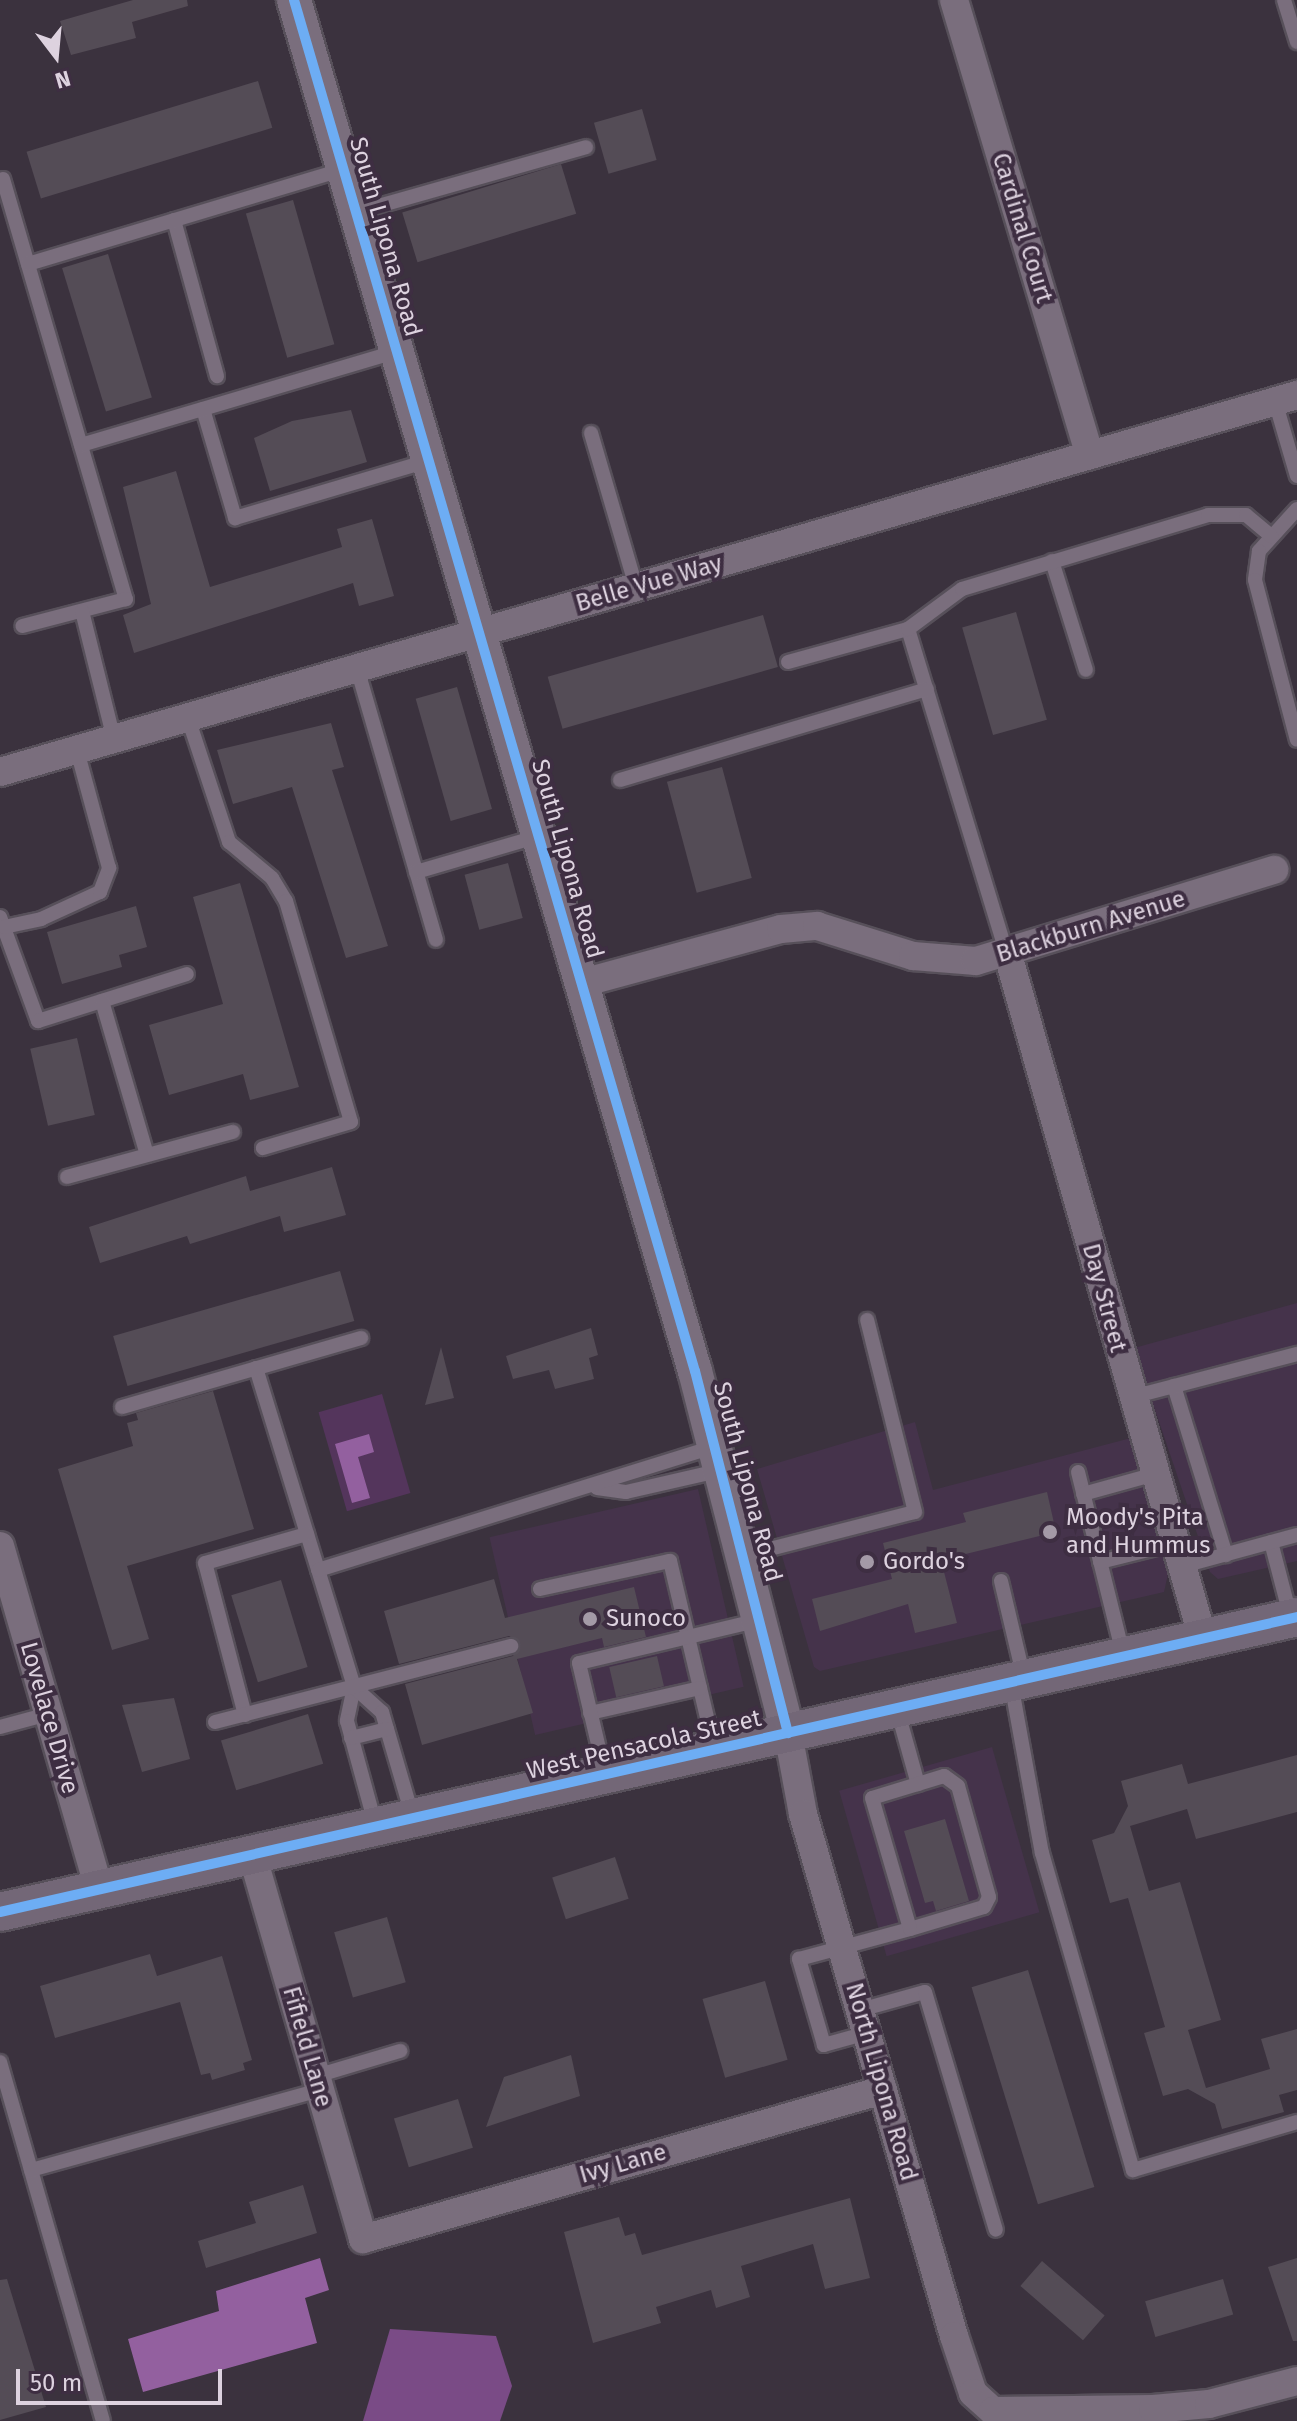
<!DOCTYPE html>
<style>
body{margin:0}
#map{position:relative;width:1297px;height:2421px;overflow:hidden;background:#3b323e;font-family:"Fira Sans",sans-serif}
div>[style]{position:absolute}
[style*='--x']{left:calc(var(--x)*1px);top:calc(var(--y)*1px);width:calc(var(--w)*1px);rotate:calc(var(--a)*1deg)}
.built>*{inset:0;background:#45334b;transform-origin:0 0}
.green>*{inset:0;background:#54355c;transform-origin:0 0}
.forest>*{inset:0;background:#7a4b86}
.water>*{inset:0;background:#93609f}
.building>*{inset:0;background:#544c56;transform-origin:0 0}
.roads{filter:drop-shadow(2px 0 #57505a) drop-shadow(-2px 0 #57505a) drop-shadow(0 2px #57505a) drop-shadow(0 -2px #57505a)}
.service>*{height:14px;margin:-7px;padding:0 7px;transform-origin:7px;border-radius:7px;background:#7a6e7d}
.minor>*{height:28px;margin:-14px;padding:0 14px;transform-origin:14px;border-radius:14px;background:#7a6e7d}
.tertiary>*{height:34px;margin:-17px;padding:0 17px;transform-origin:17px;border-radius:17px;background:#7a6e7d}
.secondary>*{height:38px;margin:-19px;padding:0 19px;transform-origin:19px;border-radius:19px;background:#736777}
.cycleway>*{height:10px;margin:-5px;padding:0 5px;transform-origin:5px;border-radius:5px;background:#6dadf4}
.dots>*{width:22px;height:22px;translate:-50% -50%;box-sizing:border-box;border:4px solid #3e2e42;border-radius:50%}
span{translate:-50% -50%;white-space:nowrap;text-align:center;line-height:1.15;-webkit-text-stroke:8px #3e2e42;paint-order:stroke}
.street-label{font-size:24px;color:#ddd2df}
.poi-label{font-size:24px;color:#ddd2df}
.left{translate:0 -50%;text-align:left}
.north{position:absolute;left:16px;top:16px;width:80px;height:80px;-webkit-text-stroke:6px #3e2e42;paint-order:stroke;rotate:164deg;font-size:22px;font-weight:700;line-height:32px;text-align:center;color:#ddd2df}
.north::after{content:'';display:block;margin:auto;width:28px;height:36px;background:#ddd2df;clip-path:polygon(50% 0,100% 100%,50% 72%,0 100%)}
.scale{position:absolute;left:16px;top:2369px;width:206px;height:36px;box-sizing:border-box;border:4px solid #ddd2df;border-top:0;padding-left:10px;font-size:24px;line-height:28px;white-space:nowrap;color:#ddd2df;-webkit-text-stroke:6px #3e2e42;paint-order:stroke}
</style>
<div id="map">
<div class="built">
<div style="clip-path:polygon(1297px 1303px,1297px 1561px,1218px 1579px,1210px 1572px,1134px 1348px)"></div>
<div style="clip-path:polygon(915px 1422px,933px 1490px,1131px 1438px,1168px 1574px,1164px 1592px,820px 1671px,814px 1667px,757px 1469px)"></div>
<div style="left:698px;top:1489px;width:203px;height:214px;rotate:77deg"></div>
<div style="left:992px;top:1747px;width:172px;height:159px;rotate:74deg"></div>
</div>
<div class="green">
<div style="left:382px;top:1394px;width:103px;height:66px;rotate:74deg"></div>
</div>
<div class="forest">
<div style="clip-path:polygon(390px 2329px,496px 2336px,512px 2386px,500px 2421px,363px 2421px)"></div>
</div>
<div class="water">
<div style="clip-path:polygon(369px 1434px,374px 1452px,358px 1457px,370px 1498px,352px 1503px,335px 1444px)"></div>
<div style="clip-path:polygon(320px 2258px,329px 2290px,305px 2298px,317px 2343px,143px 2392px,128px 2339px,219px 2311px,216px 2291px)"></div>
</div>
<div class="building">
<div style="clip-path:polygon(133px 0,187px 0,188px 6px,132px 22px,136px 38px,71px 55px,60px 21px)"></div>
<div style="left:258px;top:81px;width:49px;height:242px;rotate:73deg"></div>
<div style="left:642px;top:109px;width:53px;height:50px;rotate:74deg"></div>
<div style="left:561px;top:164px;width:52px;height:166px;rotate:73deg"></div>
<div style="left:293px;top:200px;width:150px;height:49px;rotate:74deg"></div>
<div style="left:108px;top:254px;width:150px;height:48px;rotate:73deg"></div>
<div style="clip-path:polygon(351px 410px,367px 462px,270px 491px,254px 438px,292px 421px)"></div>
<div style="clip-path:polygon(176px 471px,210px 587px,342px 547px,337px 529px,372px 519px,394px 596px,359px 606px,353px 583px,134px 653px,123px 615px,151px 604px,123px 487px)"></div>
<div style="left:1016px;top:612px;width:112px;height:56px;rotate:74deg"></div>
<div style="left:763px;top:615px;width:54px;height:224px;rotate:74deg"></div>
<div style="left:457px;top:687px;width:127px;height:43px;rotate:74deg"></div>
<div style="clip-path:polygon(331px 723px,344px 767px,332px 770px,388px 946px,346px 958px,292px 787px,233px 804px,217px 750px)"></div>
<div style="left:722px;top:767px;width:115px;height:57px;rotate:75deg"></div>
<div style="left:508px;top:863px;width:57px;height:45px;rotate:75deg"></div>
<div style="clip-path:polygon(240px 883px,299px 1087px,250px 1100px,243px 1074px,169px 1095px,149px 1025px,223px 1004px,193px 897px)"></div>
<div style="clip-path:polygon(136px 906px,147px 947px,119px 955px,122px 967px,62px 984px,47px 932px)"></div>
<div style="left:77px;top:1038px;width:79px;height:48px;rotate:77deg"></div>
<div style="clip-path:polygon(332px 1167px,346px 1215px,284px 1232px,280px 1216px,190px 1244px,187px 1236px,100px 1263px,89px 1227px,246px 1176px,250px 1191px)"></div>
<div style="left:340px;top:1271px;width:52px;height:236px;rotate:74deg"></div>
<div style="clip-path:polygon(591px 1328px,598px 1355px,589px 1358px,594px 1379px,555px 1389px,549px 1370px,513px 1379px,506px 1356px)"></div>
<div style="clip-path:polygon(441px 1347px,454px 1398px,425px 1405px)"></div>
<div style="clip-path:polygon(213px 1391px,254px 1529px,127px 1566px,149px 1639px,112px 1650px,58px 1469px,133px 1446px,127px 1423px,138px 1420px,136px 1413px)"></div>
<div style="clip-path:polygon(1047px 1492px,1056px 1532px,941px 1560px,957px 1623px,915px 1633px,908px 1604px,820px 1631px,812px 1599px,892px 1579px,883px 1543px,966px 1522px,963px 1513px)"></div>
<div style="clip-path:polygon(494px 1579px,505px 1618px,634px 1587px,646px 1637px,604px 1647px,602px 1638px,517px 1659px,533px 1713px,422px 1745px,405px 1684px,513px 1656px,520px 1643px,509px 1636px,399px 1664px,384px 1611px)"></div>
<div style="left:281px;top:1580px;width:91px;height:52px;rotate:73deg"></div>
<div style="left:657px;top:1656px;width:31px;height:49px;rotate:77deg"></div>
<div style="clip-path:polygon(174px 1698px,190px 1759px,142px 1772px,122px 1705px)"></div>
<div style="left:308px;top:1714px;width:52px;height:91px;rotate:73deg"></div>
<div style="clip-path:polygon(1297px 1755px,1297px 1812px,1196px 1839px,1187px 1809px,1130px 1826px,1149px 1891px,1180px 1882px,1221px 2020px,1188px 2030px,1206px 2088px,1270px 2069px,1261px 2039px,1297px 2029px,1297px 2090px,1279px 2095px,1284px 2112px,1222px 2129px,1215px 2104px,1188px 2089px,1163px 2096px,1144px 2033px,1165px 2027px,1128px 1898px,1110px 1903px,1092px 1840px,1114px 1833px,1128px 1806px,1121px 1781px,1182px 1764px,1188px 1784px)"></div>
<div style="clip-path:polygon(945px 1819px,969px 1901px,936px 1911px,933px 1901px,925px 1903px,904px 1831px)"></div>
<div style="left:615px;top:1857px;width:44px;height:66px;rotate:72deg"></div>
<div style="left:387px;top:1917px;width:68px;height:55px;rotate:74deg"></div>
<div style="clip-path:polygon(150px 1954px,157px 1976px,222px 1956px,252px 2060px,243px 2063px,245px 2070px,212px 2080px,210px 2073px,201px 2075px,180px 2002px,55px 2038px,40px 1986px)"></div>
<div style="left:1028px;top:1970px;width:227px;height:59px;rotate:73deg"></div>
<div style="left:765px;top:1981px;width:82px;height:65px;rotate:74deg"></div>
<div style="clip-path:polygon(571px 2055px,580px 2096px,486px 2127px,504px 2077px)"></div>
<div style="left:458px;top:2099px;width:51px;height:67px;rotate:73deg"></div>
<div style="clip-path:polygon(303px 2185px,317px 2233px,206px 2268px,198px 2241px,256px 2223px,249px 2202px)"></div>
<div style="clip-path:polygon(850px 2198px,870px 2278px,825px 2289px,813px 2244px,741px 2266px,750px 2297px,716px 2308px,711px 2290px,656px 2307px,661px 2323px,593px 2343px,564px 2232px,619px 2217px,625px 2236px,635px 2233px,642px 2255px)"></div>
<div style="clip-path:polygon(1297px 2258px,1297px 2341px,1293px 2341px,1268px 2267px)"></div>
<div style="left:1042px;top:2261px;width:83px;height:33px;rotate:41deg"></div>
<div style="clip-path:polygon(7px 2279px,46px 2407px,0 2420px,0 2280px)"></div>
<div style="left:1223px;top:2279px;width:37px;height:81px;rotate:74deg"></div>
</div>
<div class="roads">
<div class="service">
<div style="--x:1284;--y:0;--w:44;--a:72.8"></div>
<div style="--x:3;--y:179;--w:438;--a:73.7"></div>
<div style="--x:126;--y:599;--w:107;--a:165.4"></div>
<div style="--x:357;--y:212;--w:238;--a:-15.8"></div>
<div style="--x:174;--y:220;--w:162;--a:74.6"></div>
<div style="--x:28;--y:264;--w:330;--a:-16.7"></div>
<div style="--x:1275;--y:401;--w:78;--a:73.7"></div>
<div style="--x:203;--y:409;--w:114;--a:73.6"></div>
<div style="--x:235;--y:518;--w:201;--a:-16.5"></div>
<div style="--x:591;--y:433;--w:160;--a:73.7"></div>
<div style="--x:81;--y:445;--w:331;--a:-16.5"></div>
<div style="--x:1297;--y:509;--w:57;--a:132.1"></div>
<div style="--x:1259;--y:551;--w:29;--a:98"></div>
<div style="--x:1255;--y:580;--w:165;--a:75.3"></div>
<div style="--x:1052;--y:561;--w:114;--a:72.7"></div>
<div style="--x:82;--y:611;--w:132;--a:76"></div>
<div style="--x:908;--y:629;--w:340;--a:73.1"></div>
<div style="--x:788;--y:662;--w:124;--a:-15.4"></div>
<div style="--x:908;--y:629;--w:67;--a:-36.5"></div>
<div style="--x:962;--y:589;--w:257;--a:-16.7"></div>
<div style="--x:1208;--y:515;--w:38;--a:0"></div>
<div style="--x:1246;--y:515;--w:33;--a:40"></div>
<div style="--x:357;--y:668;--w:283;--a:73.8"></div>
<div style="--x:188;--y:718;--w:131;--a:71.7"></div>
<div style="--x:229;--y:842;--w:56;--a:39.9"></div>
<div style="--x:272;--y:878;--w:27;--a:59"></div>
<div style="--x:286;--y:901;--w:230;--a:73.6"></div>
<div style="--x:351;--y:1122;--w:92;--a:163.5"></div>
<div style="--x:620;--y:780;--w:320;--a:-16.5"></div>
<div style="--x:416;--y:872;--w:128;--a:-16.3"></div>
<div style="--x:0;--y:917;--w:111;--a:69.9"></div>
<div style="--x:38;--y:1021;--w:156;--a:-17.5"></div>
<div style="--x:4;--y:927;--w:38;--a:-12"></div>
<div style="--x:41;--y:919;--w:65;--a:-24.6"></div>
<div style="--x:100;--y:892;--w:26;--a:-69"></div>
<div style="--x:109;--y:868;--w:122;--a:-105.2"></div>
<div style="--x:102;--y:1001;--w:160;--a:73.7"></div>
<div style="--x:67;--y:1177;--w:172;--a:-15.2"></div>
<div style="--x:256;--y:1368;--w:334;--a:72.9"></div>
<div style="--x:354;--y:1687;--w:35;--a:102"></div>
<div style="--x:347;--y:1721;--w:110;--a:74.7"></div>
<div style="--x:1174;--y:1386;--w:177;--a:72.9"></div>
<div style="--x:1132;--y:1397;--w:171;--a:-14.6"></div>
<div style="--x:122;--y:1407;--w:249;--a:-16.1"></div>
<div style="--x:1078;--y:1472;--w:187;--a:76.1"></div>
<div style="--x:597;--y:1488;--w:29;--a:8"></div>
<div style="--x:626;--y:1492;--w:98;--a:-12.9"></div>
<div style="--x:1083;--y:1494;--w:75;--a:-15.5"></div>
<div style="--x:1271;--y:1542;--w:75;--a:75.4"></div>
<div style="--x:746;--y:1555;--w:174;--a:-14.3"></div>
<div style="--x:915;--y:1512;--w:198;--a:-104"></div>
<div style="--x:1100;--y:1562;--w:78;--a:-14"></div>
<div style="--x:1183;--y:1566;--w:118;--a:-15.2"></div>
<div style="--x:318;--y:1570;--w:415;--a:-17.3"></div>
<div style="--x:1001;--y:1581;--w:100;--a:76.7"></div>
<div style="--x:540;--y:1589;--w:133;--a:-12.2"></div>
<div style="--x:670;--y:1561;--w:191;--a:76.7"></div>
<div style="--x:1011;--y:1683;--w:173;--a:79.7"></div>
<div style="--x:1042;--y:1853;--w:330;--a:74"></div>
<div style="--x:1133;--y:2170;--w:171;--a:-16.3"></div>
<div style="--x:354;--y:1687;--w:38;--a:42"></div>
<div style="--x:382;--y:1712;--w:110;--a:73.7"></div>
<div style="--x:897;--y:1709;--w:78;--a:74.4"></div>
<div style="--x:590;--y:1713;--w:113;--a:-12.8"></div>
<div style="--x:245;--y:1715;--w:157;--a:-104.7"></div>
<div style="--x:205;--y:1563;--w:106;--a:-15.9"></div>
<div style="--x:215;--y:1722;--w:306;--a:-14.4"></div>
<div style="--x:0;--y:1727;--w:50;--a:-15.2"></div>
<div style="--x:351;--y:1738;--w:37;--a:-14"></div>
<div style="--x:605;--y:1774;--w:114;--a:-103.2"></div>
<div style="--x:579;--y:1663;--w:185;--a:-13.4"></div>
<div style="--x:860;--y:2010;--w:67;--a:-15.5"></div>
<div style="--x:925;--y:1992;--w:248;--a:73.4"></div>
<div style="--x:867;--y:2033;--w:45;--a:164.4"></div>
<div style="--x:824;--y:2045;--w:90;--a:-106.2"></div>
<div style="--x:799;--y:1959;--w:115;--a:-15.1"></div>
<div style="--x:910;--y:1929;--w:77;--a:-16.6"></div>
<div style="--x:984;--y:1907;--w:11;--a:-63"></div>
<div style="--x:989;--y:1897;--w:115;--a:-105.6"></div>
<div style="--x:958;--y:1786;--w:17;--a:-144"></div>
<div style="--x:944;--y:1776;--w:75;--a:163"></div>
<div style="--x:872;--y:1798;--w:136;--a:73.8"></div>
<div style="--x:0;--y:2062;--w:373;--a:74"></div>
<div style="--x:316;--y:2076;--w:88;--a:-16.6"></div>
<div style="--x:31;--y:2170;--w:300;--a:-15.5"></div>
</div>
<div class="minor">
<div style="--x:954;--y:0;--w:475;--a:73.4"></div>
<div style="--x:0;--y:772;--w:1351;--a:-16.21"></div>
<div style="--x:1008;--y:955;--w:711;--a:74.09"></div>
<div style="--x:582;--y:983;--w:206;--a:-15.2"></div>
<div style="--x:781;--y:929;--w:36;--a:-5"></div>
<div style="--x:817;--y:926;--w:101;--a:17.4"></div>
<div style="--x:913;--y:956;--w:63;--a:4.5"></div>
<div style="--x:976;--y:961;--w:312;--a:-17"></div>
<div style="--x:0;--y:1546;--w:358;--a:73.9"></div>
<div style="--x:788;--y:1733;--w:82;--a:79.5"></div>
<div style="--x:803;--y:1814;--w:543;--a:73.87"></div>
<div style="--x:954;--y:2336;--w:60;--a:71.6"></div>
<div style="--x:973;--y:2393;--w:27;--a:42"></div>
<div style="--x:252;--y:1854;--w:401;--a:73.9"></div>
<div style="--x:363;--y:2239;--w:541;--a:-15.99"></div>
<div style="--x:993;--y:2411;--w:160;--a:-0.7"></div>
<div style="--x:1153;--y:2409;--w:56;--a:-5.1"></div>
<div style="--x:1209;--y:2404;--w:91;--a:-14.6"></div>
</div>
<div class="tertiary">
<div style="--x:294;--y:0;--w:1428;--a:73.7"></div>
<div style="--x:695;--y:1371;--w:374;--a:75.6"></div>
</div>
<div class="secondary">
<div style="--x:0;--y:1912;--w:1330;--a:-12.81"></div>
</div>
</div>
<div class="cycleway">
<div style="--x:294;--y:0;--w:1428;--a:73.7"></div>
<div style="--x:695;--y:1371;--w:374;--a:75.6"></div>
<div style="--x:0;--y:1912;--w:1330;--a:-12.81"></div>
</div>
<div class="dots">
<div style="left:1050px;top:1532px;background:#a49aa7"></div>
<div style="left:867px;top:1562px;background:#a49aa7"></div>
<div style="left:590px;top:1619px;background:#a49aa7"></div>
</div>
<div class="street-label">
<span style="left:1022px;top:228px;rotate:73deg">Cardinal Court</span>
<span style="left:385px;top:237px;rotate:74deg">South Lipona Road</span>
<span style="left:649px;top:584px;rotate:-16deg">Belle Vue Way</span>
<span style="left:567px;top:859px;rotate:74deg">South Lipona Road</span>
<span style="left:1091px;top:927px;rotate:-17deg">Blackburn Avenue</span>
<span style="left:1104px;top:1298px;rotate:75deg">Day Street</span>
<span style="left:747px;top:1482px;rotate:75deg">South Lipona Road</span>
<span style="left:49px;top:1718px;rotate:74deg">Lovelace Drive</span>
<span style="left:644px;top:1745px;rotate:-13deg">West Pensacola Street</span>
<span style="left:307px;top:2047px;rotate:74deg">Fifield Lane</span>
<span style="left:881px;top:2082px;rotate:74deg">North Lipona Road</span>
<span style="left:623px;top:2164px;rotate:-16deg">Ivy Lane</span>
</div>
<div class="poi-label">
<span class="left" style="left:1066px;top:1532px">Moody's Pita<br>and Hummus</span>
<span class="left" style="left:883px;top:1562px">Gordo's</span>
<span class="left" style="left:606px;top:1619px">Sunoco</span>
</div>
<div class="north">N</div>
<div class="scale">50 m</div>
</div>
